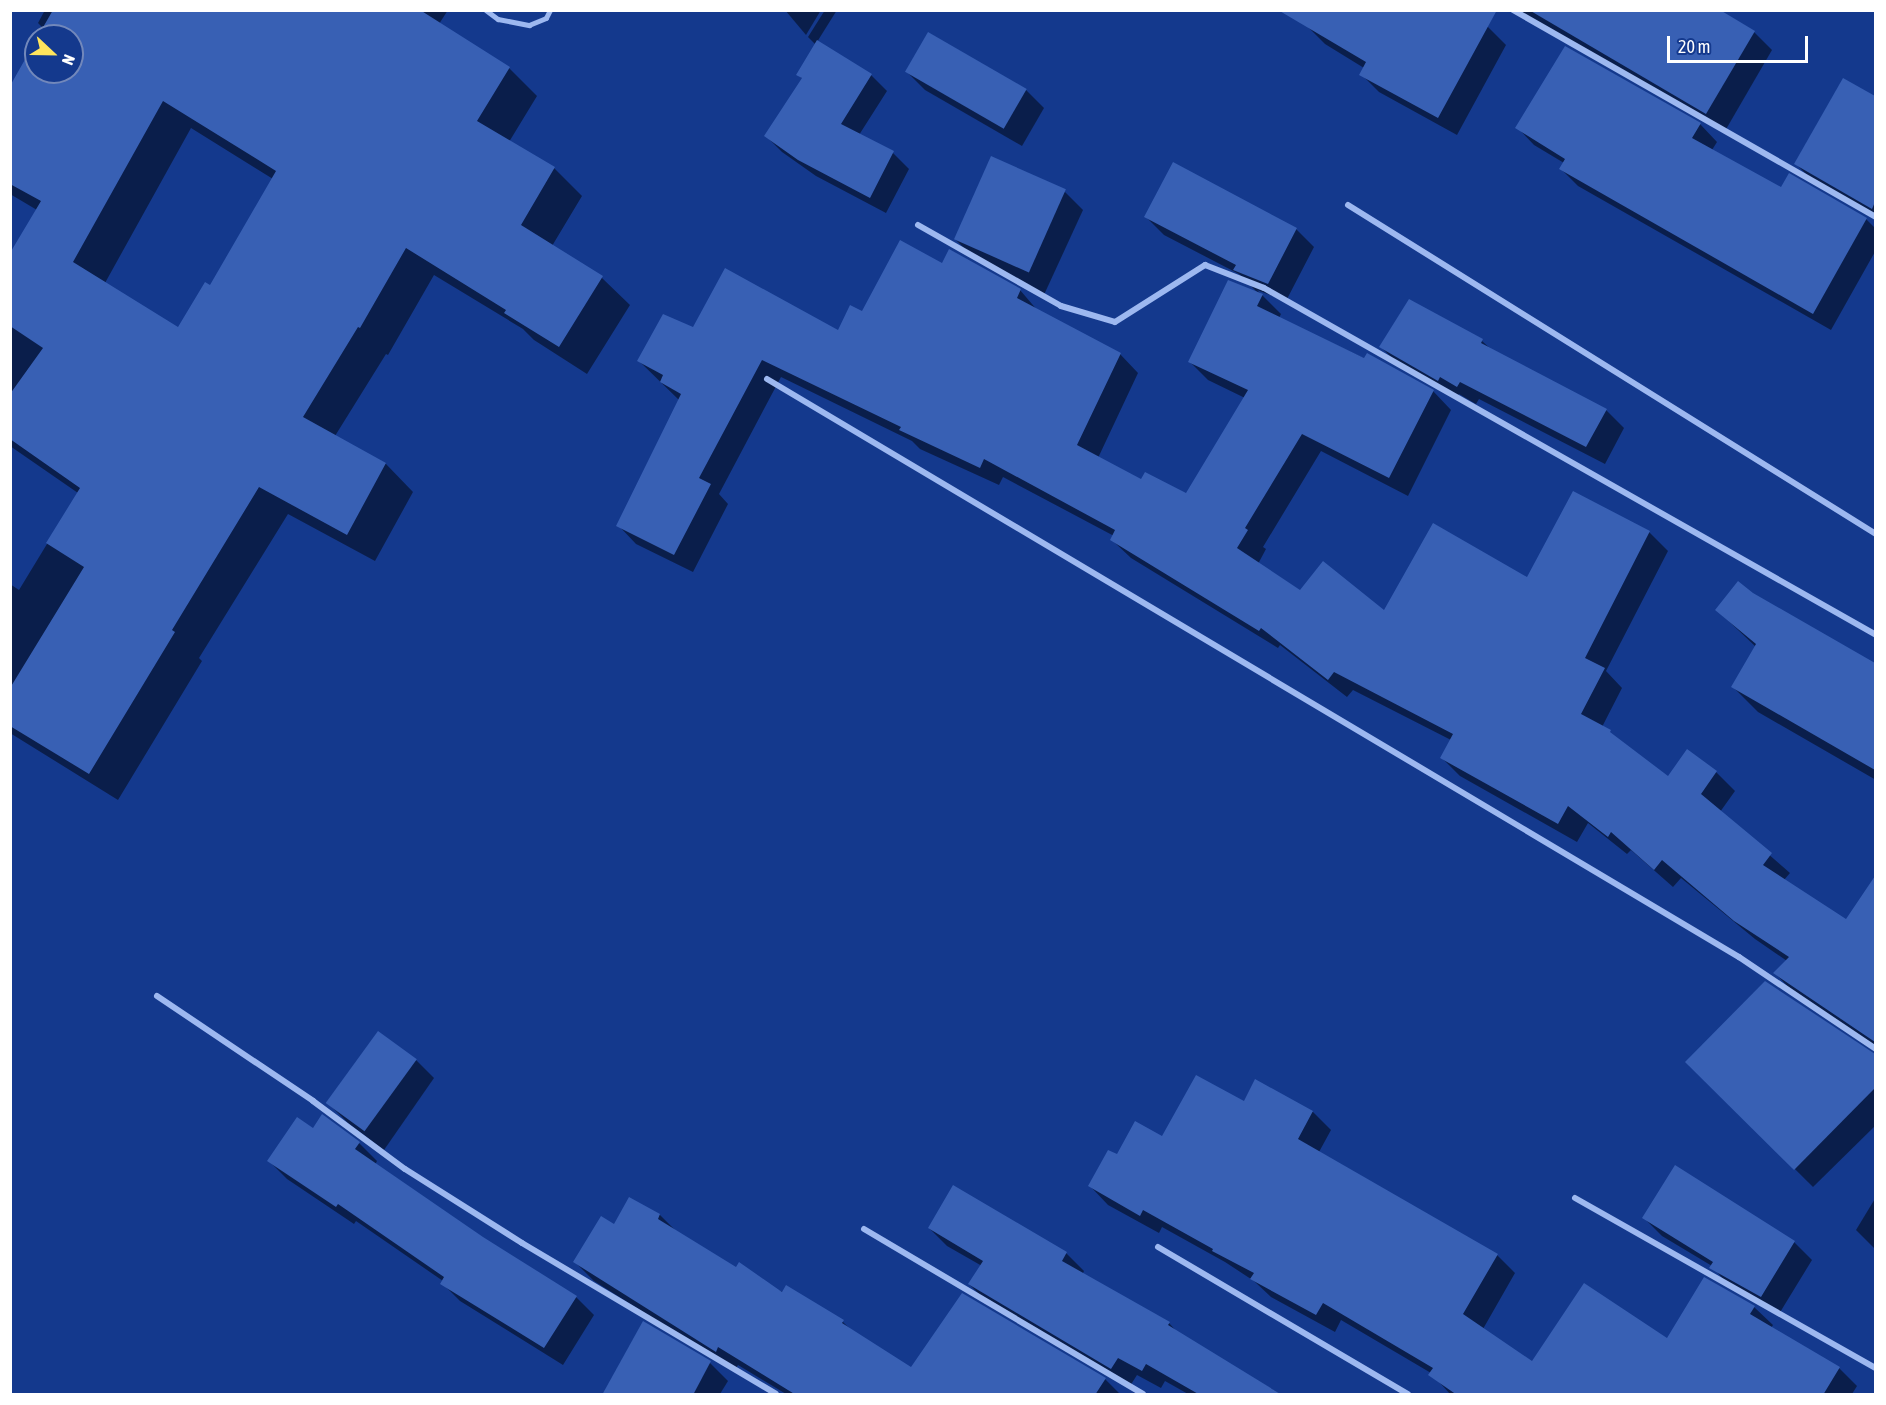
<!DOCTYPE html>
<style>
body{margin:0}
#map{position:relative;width:1886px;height:1405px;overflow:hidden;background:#14398d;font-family:"Asap Condensed",sans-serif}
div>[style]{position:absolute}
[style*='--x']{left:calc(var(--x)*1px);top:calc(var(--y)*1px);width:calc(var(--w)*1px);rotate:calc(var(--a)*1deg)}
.shadow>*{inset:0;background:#0007}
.building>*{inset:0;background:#3860b4;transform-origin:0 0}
.service>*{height:4.5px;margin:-2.25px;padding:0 2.25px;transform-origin:2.25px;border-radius:2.25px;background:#9db8f0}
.minor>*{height:6px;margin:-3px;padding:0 3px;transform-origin:3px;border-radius:3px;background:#9db8f0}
span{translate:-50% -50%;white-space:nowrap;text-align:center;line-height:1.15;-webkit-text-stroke:5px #14398d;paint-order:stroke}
.frame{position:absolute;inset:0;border:12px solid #fff;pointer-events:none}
.north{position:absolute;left:24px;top:24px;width:60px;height:60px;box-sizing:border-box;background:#14398d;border:2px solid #7288bb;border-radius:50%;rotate:112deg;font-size:16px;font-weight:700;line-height:24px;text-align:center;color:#fff}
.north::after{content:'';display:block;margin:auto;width:21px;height:27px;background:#ffe55d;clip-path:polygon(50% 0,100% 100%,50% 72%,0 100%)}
.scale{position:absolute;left:1667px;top:36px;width:141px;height:27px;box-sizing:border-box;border:3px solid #fff;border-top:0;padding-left:8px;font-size:18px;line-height:21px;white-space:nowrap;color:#fff;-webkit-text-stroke:4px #14398d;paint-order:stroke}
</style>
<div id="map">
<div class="shadow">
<div style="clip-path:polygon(evenodd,45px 10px,448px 10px,439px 24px,509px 68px,537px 96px,509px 142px,554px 168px,582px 196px,552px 246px,602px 278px,630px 305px,587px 374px,534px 340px,523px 329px,434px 275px,388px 355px,386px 354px,335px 436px,386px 464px,413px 492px,375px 561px,288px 514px,199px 658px,202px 661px,118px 800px,10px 733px,10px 584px,19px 590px,78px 493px,10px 446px,10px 256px,37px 210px,10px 194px,10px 89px,36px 44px,36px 72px,72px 72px,72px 36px,40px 36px,44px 29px,38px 23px,45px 10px,191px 128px,273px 179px,211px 287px,178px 329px,105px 283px,191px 128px)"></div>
<div style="clip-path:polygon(785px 10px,821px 10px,806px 35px)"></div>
<div style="clip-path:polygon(825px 10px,837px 10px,817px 42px,871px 75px,887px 91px,859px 135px,893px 153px,909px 169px,886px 213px,816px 176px,782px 152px,766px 136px,803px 79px,798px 74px,816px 45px,808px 37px)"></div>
<div style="clip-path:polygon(1518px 10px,1718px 10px,1754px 32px,1772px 50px,1725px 131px)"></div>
<div style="clip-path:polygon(1307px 26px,1488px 27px,1506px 45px,1457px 135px,1379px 92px,1361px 74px,1364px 68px,1325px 44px)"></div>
<div style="clip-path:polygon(907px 72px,1026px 90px,1044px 108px,1022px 146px,925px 90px)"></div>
<div style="clip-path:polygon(1844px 80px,1876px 98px,1876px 218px,1817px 185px,1796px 164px)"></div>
<div style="clip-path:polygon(1700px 124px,1717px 142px,1712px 150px,1782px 189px,1866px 219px,1876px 229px,1876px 250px,1831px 330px,1578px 186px,1561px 169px,1564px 163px,1534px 145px,1517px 127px)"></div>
<div style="clip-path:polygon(1065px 192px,1083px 210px,1043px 297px,973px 257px,955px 239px)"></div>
<div style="clip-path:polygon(1146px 217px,1296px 229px,1314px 247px,1286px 301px,1257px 290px,1281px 314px,1279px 318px,1433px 391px,1451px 410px,1408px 496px,1321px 451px,1263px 547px,1266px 549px,1258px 564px,1300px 592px,1384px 612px,1529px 579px,1649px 532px,1668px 551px,1606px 671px,1622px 688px,1602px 727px,1669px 778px,1688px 751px,1716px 772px,1735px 791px,1720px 812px,1790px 873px,1784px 880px,1846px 921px,1876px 878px,1876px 1048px,1793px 992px,1775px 973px,1787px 961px,1755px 939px,1681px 878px,1673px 887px,1631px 850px,1627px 854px,1588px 823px,1577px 842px,1460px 776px,1442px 758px,1451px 740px,1353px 690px,1347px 697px,1280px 645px,1278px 648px,1131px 558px,1112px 540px,1114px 536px,1003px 477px,999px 485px,920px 449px,912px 441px,781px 377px,719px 494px,728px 504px,693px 572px,636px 544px,618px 525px,679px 400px,639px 361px,693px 329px,839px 333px,863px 313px,943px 265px,1020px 290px,1038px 311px,1120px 354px,1138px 373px,1098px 458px,1142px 481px,1186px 495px,1245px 398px,1208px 380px,1190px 362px,1258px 293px,1239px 274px,1164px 235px)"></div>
<div style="clip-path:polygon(1409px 301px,1482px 341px,1493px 351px,1606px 410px,1624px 428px,1605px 464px,1479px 399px,1476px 404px,1459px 394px,1457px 398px,1399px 365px,1381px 347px)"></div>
<div style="clip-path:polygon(1752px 594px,1876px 665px,1876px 780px,1758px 712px,1733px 687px,1756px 647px,1717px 610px)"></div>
<div style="clip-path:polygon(1873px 1055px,1876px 1055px,1876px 1125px,1813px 1187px,1687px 1062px)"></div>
<div style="clip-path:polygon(416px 1060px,434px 1078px,384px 1150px,348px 1123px,330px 1105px)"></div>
<div style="clip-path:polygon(1245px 1103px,1313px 1112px,1331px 1130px,1319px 1152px,1497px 1255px,1515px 1273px,1483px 1329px,1533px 1363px,1667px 1340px,1754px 1307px,1773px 1325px,1771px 1328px,1839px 1368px,1857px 1386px,1852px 1394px,1450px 1394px,1431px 1373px,1341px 1320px,1335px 1332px,1271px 1297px,1254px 1281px,1225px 1262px,1162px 1227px,1159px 1233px,1108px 1205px,1090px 1186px,1117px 1157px)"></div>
<div style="clip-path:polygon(313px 1130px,359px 1143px,377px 1161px,375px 1165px,482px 1238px,576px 1297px,594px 1315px,563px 1365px,460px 1301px,442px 1283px,443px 1281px,356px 1221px,354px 1224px,287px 1179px,269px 1161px)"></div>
<div style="clip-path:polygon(1876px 1197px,1876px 1250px,1856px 1230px)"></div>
<div style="clip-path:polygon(629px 1199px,660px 1215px,678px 1233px,736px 1269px,843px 1322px,853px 1332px,912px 1369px,1105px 1379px,1120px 1394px,786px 1394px,738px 1365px,735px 1370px,594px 1281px,575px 1262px,614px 1226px)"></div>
<div style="clip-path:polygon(1644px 1218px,1794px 1242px,1812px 1260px,1779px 1314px,1729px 1286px,1712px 1266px,1662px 1236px)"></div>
<div style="clip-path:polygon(929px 1228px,1066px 1253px,1084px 1271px,1082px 1275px,1169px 1323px,1178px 1333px,1280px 1394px,1188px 1394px,1165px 1381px,1161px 1388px,1137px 1375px,1130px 1386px,987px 1302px,969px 1284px,982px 1266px,947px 1246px)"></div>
<div style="clip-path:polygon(710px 1363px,728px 1381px,720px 1394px,621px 1394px)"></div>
</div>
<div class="building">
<div style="clip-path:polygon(evenodd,53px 10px,420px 10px,510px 67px,477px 121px,555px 167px,521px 225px,603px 276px,559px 347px,504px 313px,506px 310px,406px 248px,360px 328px,358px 327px,303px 417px,386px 463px,347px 535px,259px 487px,172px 630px,175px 632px,89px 774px,10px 726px,10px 688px,84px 567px,46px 543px,80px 488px,10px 439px,10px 394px,43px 348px,10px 326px,10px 253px,41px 201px,10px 184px,10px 86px,36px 40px,36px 72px,72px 72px,72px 36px,38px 36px,53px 10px,163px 101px,276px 171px,210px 285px,205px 282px,178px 327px,73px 262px,163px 101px)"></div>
<div style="clip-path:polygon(1278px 10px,1497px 10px,1438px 118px,1359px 75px,1366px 62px)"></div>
<div style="clip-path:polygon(1529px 10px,1720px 10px,1755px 31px,1706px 114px)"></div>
<div style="left:928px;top:32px;width:114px;height:46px;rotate:30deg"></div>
<div style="clip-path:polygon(817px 40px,872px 74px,841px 124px,894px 151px,870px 198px,798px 160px,764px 136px,802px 78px,796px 75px)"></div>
<div style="clip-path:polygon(1565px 46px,1701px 123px,1692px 138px,1781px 187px,1789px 173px,1867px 218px,1813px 314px,1559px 169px,1565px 159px,1515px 128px)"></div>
<div style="clip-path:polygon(1843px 78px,1875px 96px,1875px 202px,1872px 209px,1794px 164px)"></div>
<div style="left:991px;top:156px;width:82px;height:91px;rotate:24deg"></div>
<div style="clip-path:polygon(1173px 162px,1297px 228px,1268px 284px,1233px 270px,1236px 265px,1144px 217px)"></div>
<div style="clip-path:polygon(900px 240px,942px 263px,949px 249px,1021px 289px,1017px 298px,1121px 353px,1077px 445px,1141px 479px,1145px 472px,1186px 493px,1248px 390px,1188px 362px,1228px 280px,1263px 294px,1257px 306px,1364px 358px,1367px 353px,1434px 390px,1389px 478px,1302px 434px,1245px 528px,1248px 530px,1237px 548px,1300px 590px,1323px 561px,1384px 610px,1433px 523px,1527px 577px,1573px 491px,1650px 531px,1585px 658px,1605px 668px,1581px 714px,1611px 730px,1610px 732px,1668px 776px,1687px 749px,1717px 771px,1701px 794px,1772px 853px,1763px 865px,1846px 919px,1875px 876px,1875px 1042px,1773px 973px,1789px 957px,1734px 921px,1662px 860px,1654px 870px,1611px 832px,1608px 837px,1568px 806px,1558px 824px,1440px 758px,1453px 734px,1334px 672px,1328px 680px,1261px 628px,1259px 631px,1110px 540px,1115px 530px,984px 459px,980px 468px,899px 430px,901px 427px,762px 360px,699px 478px,711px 484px,674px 555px,616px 526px,681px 394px,660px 382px,663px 375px,637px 361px,663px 314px,693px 327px,725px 268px,838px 330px,850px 305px,862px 311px)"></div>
<div style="clip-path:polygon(1409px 299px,1483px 339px,1481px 343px,1607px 409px,1586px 447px,1460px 382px,1457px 387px,1440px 377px,1438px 381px,1379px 347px)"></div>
<div style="clip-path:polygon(1738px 581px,1753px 593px,1875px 663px,1875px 770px,1731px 687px,1756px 644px,1715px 610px)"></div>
<div style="clip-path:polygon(1765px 981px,1875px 1054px,1875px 1088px,1794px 1170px,1685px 1062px)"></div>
<div style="left:378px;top:1031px;width:48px;height:89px;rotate:36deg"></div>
<div style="clip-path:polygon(1196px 1075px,1244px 1101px,1255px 1079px,1313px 1111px,1298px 1139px,1498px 1254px,1463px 1314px,1532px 1361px,1584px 1283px,1667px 1338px,1704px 1277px,1755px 1306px,1750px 1314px,1840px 1367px,1823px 1395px,1457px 1395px,1428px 1375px,1433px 1368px,1323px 1303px,1316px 1315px,1250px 1279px,1254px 1273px,1212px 1251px,1213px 1249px,1143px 1210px,1140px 1216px,1088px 1186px,1108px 1150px,1117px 1154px,1135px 1121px,1162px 1136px)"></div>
<div style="clip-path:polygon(322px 1114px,360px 1142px,355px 1149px,483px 1237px,577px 1296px,544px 1348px,440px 1284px,444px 1277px,338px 1204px,336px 1207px,267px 1161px,297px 1117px,313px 1128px)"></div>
<div style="clip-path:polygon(1675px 1165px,1795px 1241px,1761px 1297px,1709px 1268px,1713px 1262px,1642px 1218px)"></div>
<div style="clip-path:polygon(953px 1185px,1067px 1252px,1062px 1261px,1170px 1322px,1168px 1325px,1282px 1395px,1200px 1395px,1146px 1364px,1142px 1371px,1118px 1358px,1111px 1369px,968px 1284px,983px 1261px,928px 1228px)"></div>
<div style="clip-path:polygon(629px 1197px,660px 1214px,658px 1219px,736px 1267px,739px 1262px,782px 1292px,786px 1285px,844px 1320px,842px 1323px,911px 1367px,962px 1293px,1106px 1378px,1095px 1395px,796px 1395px,718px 1347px,716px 1352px,573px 1262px,601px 1216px,614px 1224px)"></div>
<div style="clip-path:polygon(643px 1321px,711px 1361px,693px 1395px,602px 1395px)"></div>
</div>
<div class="service">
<div style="--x:486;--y:10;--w:15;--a:37"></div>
<div style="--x:498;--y:19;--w:32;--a:11"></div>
<div style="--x:529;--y:25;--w:18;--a:-22"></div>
<div style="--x:546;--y:18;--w:9;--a:-63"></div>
</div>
<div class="minor">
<div style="--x:1513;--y:10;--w:418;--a:29.7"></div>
<div style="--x:1348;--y:205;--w:622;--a:31.93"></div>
<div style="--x:918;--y:225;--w:164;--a:29.5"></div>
<div style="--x:1061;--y:306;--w:56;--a:16.5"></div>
<div style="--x:1115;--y:322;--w:107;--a:-32.3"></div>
<div style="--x:1205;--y:265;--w:63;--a:21.3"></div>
<div style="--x:1264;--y:288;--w:704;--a:29.55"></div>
<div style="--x:767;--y:379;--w:1131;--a:30.74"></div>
<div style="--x:1739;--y:957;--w:165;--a:33.9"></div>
<div style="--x:157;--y:996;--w:188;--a:33.9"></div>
<div style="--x:313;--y:1101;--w:114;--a:36.5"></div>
<div style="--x:405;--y:1169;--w:138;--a:32.3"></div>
<div style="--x:522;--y:1243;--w:295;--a:30.7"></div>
<div style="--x:1575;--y:1198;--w:346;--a:29.5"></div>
<div style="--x:864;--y:1229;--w:324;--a:30.6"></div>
<div style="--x:1158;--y:1247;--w:290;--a:30.5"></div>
</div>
<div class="frame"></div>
<div class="north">N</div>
<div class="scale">20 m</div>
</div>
